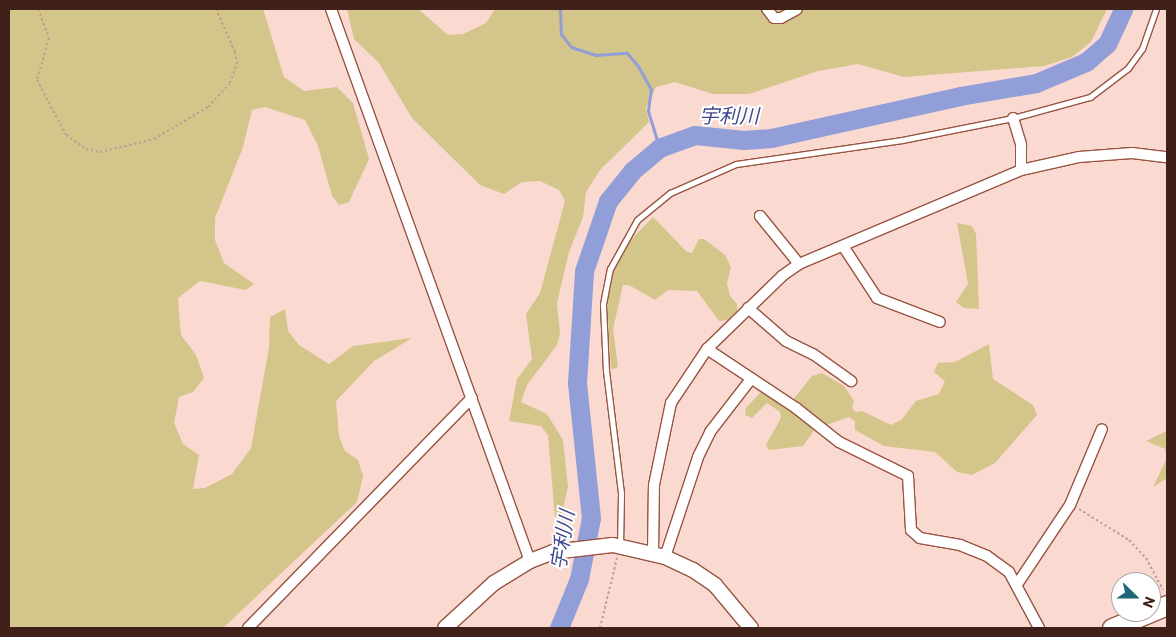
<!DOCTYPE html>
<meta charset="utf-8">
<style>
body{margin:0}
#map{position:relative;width:1176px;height:637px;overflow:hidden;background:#fad9d0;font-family:Commissioner,"Noto Sans JP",sans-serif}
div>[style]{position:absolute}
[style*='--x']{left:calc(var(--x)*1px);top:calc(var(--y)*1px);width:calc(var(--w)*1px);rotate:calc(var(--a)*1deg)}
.green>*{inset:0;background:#d4c58a}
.stream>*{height:3px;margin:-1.5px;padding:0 1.5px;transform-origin:1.5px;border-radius:1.5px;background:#929ed7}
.river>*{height:19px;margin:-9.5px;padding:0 9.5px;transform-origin:9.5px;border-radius:9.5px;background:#929ed7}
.path>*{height:2px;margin-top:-1px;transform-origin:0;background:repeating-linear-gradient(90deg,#be9e95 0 2.5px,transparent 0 5px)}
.roads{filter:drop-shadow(1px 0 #995441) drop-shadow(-1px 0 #995441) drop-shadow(0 1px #995441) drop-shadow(0 -1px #995441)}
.lane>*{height:5px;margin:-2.5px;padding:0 2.5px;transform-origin:2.5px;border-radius:2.5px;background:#fff}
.street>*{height:10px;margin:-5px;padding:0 5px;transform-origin:5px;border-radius:5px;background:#fff}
.secondary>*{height:14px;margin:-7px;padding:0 7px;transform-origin:7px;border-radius:7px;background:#fff}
.highway>*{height:19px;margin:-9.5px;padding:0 9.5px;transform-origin:9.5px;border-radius:9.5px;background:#fff}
span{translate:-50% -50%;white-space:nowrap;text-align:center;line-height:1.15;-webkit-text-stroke:4px #fff;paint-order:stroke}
.water-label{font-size:20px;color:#40488e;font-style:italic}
.frame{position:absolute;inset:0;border:10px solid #3f2119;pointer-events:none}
.north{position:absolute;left:1111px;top:572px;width:50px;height:50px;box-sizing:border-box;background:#fff;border:1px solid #b2a6a3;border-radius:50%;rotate:112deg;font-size:14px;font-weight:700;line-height:20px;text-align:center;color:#3f2119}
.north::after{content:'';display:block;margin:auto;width:18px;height:22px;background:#206676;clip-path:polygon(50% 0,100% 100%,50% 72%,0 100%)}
</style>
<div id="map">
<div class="green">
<div style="clip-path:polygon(9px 9px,263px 9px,284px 77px,304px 91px,337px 87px,353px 103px,369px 159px,349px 202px,339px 205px,332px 196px,318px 146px,305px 120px,265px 107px,252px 110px,243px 147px,215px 218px,215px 240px,224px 263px,254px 284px,246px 290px,200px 281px,178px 298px,181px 335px,196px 355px,204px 378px,193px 392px,179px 397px,174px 423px,183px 444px,199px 455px,193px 489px,205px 488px,232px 474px,251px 448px,269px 348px,270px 317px,285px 309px,288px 331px,299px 345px,329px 364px,353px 346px,412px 338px,374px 361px,336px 401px,339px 436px,345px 451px,358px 460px,363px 476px,357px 502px,223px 628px,9px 628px)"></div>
<div style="clip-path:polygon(347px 9px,418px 9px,448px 35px,463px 34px,486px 23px,495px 9px,1107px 9px,1091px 42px,1072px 57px,1044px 66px,904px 77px,858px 64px,818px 71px,749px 94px,713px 94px,675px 82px,656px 87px,646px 108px,649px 122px,600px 170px,586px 192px,583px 217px,569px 252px,557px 303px,560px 334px,557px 345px,527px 385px,521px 402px,547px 414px,563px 440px,568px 487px,561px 517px,555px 517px,548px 435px,541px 426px,509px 421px,517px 379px,532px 359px,526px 314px,540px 293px,565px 201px,559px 190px,540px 181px,522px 182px,504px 194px,480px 185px,412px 118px,379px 63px,354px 39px)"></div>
<div style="clip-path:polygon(653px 217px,687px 252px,692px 253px,699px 239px,704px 239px,725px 255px,731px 267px,727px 283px,730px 296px,737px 304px,737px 311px,727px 320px,719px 321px,697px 291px,668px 290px,655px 300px,629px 285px,623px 285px,613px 329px,618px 367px,611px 370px,607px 300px,614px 270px,624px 247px)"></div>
<div style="clip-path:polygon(957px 223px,972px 226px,976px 234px,979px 309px,964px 308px,956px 302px,968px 284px)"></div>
<div style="clip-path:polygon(989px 344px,993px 379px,1033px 405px,1037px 415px,995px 463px,972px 475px,957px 472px,935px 452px,884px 446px,855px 430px,855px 421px,849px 417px,815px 429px,803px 446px,769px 450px,766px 445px,781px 418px,780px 412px,767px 403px,752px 418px,745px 415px,746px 408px,761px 392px,788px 406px,812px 376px,822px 373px,844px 386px,854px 401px,852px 408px,856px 412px,862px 411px,891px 425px,901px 420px,916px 401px,939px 394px,945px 381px,934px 372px,938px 363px,955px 362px)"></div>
<div style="clip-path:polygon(1167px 431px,1167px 478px,1153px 487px,1167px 458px,1165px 449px,1146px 441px)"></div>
</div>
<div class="stream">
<div style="--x:560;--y:9;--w:25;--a:88"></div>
<div style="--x:561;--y:34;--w:16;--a:52"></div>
<div style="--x:571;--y:47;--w:26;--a:18"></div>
<div style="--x:596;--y:55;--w:31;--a:-4"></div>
<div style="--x:627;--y:53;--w:17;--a:50"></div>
<div style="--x:638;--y:66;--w:26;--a:61"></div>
<div style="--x:651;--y:89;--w:22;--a:98"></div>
<div style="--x:648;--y:111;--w:39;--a:73"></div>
</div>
<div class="river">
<div style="--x:559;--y:628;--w:53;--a:-67.8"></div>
<div style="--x:579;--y:579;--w:62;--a:-78.9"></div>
<div style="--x:591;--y:518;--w:136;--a:-95.9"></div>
<div style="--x:577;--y:383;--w:112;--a:-86.4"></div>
<div style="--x:584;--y:271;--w:74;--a:-71.1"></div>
<div style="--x:608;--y:201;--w:38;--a:-51"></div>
<div style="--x:632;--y:171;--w:35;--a:-40"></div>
<div style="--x:659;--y:148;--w:38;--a:-20"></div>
<div style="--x:695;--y:135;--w:49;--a:5.8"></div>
<div style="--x:744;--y:140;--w:27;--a:-4"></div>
<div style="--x:771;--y:138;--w:194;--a:-12.5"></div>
<div style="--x:960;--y:96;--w:77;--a:-9.7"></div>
<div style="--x:1036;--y:83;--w:54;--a:-22.8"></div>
<div style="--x:1086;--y:62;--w:28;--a:-41"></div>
<div style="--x:1107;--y:44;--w:38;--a:-65"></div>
</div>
<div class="path">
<div style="--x:38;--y:9;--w:31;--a:69"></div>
<div style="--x:49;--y:38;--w:44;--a:105.9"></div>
<div style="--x:37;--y:80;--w:62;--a:62.2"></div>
<div style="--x:66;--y:135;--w:24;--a:35"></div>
<div style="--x:86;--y:149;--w:14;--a:12"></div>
<div style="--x:100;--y:152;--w:56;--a:-13.5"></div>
<div style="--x:154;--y:139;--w:63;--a:-30.7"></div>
<div style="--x:208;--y:107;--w:33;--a:-47"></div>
<div style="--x:230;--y:83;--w:20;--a:-70"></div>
<div style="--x:237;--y:64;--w:12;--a:-99"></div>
<div style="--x:235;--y:52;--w:47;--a:-113.8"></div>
<div style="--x:1079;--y:509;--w:59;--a:31.8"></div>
<div style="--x:1129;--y:540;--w:25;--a:47"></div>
<div style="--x:1146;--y:558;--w:36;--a:62"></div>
<div style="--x:600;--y:628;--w:72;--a:-76.3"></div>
</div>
<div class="roads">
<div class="lane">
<div style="--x:620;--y:546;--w:53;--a:-88.9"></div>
<div style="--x:621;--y:493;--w:123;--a:-97"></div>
<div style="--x:606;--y:371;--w:67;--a:-92.6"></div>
<div style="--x:603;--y:304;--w:36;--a:-79"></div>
<div style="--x:610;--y:269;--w:56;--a:-61.1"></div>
<div style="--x:637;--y:220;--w:43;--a:-39.3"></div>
<div style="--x:670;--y:193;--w:72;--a:-23.7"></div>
<div style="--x:736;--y:164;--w:168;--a:-8.2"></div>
<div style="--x:902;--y:140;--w:113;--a:-11.2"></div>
<div style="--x:1013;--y:118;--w:80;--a:-15.3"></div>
<div style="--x:1090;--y:97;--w:48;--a:-37.3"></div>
<div style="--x:1128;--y:68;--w:24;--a:-54"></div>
<div style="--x:1142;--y:49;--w:42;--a:-70.7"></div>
</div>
<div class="street">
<div style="--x:331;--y:9;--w:587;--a:70.18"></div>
<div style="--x:767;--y:9;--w:11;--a:52"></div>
<div style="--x:774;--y:18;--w:7;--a:0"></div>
<div style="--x:781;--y:18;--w:18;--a:-29"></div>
<div style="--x:1013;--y:118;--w:28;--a:73"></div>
<div style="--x:1021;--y:145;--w:25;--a:90"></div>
<div style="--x:760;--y:216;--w:62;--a:50.9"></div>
<div style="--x:843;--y:246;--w:62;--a:56.8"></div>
<div style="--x:877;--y:298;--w:67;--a:20.9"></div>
<div style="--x:748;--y:308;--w:50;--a:41"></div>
<div style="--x:786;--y:341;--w:30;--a:26"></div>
<div style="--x:813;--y:354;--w:47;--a:35.4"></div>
<div style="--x:707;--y:349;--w:107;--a:33.5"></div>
<div style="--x:796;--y:408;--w:55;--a:38.3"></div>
<div style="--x:839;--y:442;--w:77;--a:26.2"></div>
<div style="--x:908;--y:476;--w:54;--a:86.8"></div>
<div style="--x:911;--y:530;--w:12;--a:42"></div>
<div style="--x:920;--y:538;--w:41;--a:9.9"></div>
<div style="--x:960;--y:545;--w:29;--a:22"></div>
<div style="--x:987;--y:556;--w:27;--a:36"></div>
<div style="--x:1009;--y:572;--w:64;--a:61.8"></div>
<div style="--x:653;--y:553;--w:68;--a:-89.2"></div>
<div style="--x:654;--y:485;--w:84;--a:-78.3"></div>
<div style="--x:671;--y:403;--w:65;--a:-56.3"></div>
<div style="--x:707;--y:349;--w:105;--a:-44.2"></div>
<div style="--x:782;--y:276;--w:21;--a:-35"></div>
<div style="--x:799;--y:264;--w:241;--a:-22.9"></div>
<div style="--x:1021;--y:170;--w:59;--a:-12.6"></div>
<div style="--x:1079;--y:157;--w:53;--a:-4.3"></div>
<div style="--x:1132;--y:153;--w:35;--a:7"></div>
<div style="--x:665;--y:557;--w:105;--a:-71.7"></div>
<div style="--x:698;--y:457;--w:28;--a:-64"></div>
<div style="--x:710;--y:432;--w:67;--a:-52.3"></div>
<div style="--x:1018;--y:583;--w:94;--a:-56.3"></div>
<div style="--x:1070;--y:505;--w:82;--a:-67.2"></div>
<div style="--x:248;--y:628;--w:321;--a:-45.8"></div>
</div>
<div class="secondary">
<div style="--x:445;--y:628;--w:67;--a:-42.6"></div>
<div style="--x:494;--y:583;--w:42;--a:-31.4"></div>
<div style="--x:530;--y:561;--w:25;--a:-21"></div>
<div style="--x:553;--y:552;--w:60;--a:-6.7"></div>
<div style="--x:613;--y:545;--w:53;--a:13"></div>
<div style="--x:665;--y:557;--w:31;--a:25"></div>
<div style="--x:693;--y:570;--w:27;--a:34"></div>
<div style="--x:715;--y:585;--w:56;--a:50.1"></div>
</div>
<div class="highway">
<div style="--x:1112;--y:628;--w:60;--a:-22.7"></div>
</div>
</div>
<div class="water-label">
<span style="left:729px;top:115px">宇利川</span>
<span style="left:562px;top:540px;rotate:-81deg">宇利川</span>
</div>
<div class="frame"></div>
<div class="north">N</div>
</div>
